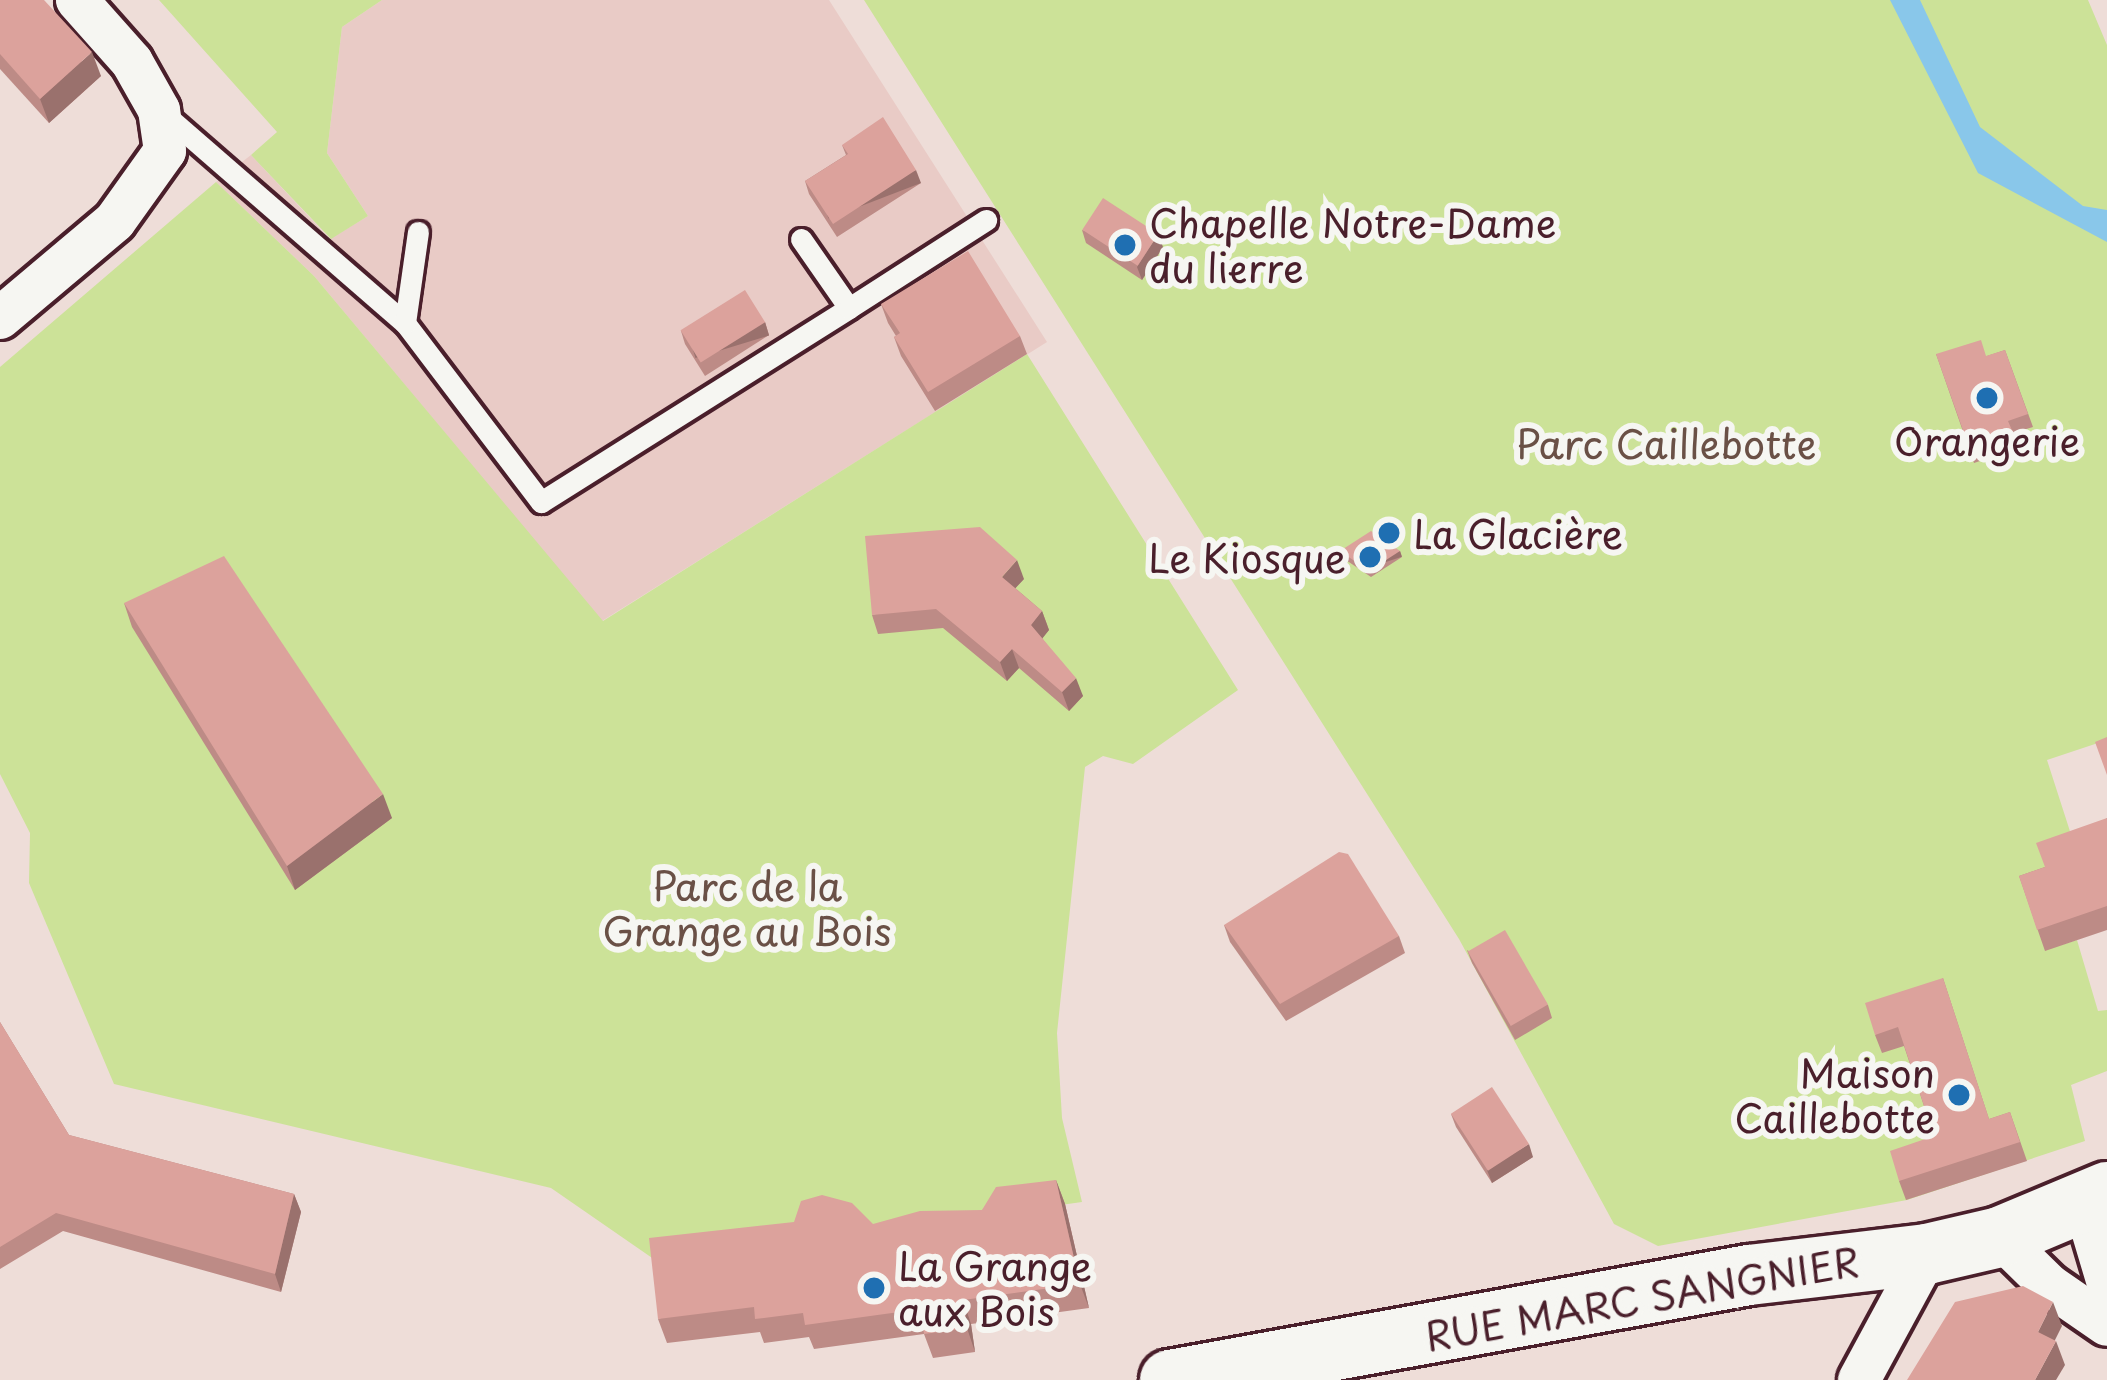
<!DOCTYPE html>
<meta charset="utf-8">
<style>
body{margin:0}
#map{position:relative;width:2107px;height:1380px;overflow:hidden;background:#eeddd8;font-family:"Playpen Sans",sans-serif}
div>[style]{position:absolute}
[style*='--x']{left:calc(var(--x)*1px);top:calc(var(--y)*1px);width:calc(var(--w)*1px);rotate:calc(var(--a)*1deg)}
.built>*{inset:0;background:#e9cbc6}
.green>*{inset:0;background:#cce298}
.water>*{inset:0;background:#89c7ea}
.roads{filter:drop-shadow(3px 0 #4a1f2b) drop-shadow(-3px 0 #4a1f2b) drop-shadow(0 3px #4a1f2b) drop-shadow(0 -3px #4a1f2b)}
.lane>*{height:21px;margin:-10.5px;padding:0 10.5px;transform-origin:10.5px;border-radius:10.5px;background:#f6f6f2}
.street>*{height:42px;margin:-21px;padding:0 21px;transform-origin:21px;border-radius:21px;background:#f6f6f2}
.secondary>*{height:60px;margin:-30px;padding:0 30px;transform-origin:30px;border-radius:30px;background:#f6f6f2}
.wall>*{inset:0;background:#bd8b86}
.shaded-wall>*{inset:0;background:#9a716d;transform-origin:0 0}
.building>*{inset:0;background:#dca29c;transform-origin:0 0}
.dots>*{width:33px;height:33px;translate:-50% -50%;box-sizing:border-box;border:6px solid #f6f6f2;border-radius:50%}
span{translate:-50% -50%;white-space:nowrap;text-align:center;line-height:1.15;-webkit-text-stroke:12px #f6f6f2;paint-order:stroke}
.poi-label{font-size:39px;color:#4a1f2b}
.left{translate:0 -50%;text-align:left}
.right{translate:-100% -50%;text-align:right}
.park-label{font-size:39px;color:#6a5046}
.street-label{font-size:39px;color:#4a1f2b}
</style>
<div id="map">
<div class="built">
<div style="clip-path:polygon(382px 0,829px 0,1047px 342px,602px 621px,314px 276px,216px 182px,251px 155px,330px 239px,368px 216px,327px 153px,342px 27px)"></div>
</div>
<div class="green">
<div style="clip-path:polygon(159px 0,382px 0,342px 27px,327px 153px,368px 216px,331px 239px,251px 155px,277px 132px)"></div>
<div style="clip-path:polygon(864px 0,2088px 0,2107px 45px,2107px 740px,2047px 760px,2077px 853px,2053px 888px,2045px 950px,2077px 940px,2098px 1011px,2107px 1010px,2107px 1071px,2071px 1085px,2085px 1141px,1907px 1200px,1658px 1246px,1614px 1224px,1459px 939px)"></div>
<div style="clip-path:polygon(216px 182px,314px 276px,603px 621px,1027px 354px,1238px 690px,1133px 764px,1103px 756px,1085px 767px,1057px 1033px,1062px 1118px,1082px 1202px,658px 1262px,551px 1188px,114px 1084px,29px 883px,30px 833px,0 774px,0 367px)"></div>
</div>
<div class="water">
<div style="clip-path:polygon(1890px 0,1920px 0,1980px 127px,2083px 206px,2107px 210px,2107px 242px,1978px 173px)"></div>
</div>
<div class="roads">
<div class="lane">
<div style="--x:162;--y:112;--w:322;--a:41"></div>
<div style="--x:405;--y:323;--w:225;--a:52.8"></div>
<div style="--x:541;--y:502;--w:364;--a:-32.2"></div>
<div style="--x:849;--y:308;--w:84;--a:-124.8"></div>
<div style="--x:849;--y:308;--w:163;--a:-32.7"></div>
<div style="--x:405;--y:323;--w:92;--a:-81.9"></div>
</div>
<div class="street">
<div style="--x:0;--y:318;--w:150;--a:-40.1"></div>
<div style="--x:115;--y:221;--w:86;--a:-54.5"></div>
<div style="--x:165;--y:151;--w:41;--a:-98.3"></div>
<div style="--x:159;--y:110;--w:55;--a:-119.4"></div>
<div style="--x:132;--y:62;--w:83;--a:-131.6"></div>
<div style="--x:2084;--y:1203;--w:80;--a:73.4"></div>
<div style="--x:2000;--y:1237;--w:69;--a:44.4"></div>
<div style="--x:2049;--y:1285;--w:70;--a:34.6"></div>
<div style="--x:1859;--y:1380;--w:143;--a:-61.6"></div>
</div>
<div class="secondary">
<div style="--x:1170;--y:1380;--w:588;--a:-10.28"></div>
<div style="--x:1749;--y:1275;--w:179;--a:-6.7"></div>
<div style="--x:1927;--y:1254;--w:75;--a:-13.1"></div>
<div style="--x:2000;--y:1237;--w:116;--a:-22.8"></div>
</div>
</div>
<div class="wall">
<div style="clip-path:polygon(0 0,101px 76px,49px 123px,0 69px)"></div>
<div style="clip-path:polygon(842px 145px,921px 183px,837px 237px,809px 194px,805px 181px,846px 155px)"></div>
<div style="clip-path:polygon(1082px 230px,1163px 247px,1142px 280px,1086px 243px)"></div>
<div style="clip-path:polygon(881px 304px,1020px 336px,1027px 354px,935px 411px,901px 356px,894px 337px,896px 336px,888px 323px)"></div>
<div style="clip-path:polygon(765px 322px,769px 335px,705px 376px,685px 344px,681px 331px)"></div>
<div style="clip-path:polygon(2005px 350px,2033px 427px,2013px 433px,2019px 448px,1974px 463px,1936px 354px,1987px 356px)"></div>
<div style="clip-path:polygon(1340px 551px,1400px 551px,1402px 557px,1371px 577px,1343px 558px)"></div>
<div style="clip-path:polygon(1024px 579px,1015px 588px,1042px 611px,1049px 630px,1042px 638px,1083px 696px,1069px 711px,1019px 668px,1007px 681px,943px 628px,878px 634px,872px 615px)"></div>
<div style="clip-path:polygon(124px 603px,392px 818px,295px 890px,132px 627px)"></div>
<div style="clip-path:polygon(2107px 818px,2107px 930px,2045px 951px,2019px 876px,2045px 867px)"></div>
<div style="clip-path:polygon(1224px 925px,1399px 936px,1405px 953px,1286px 1021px,1230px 942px)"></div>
<div style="clip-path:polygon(1467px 950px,1548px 1005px,1552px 1018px,1515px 1040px,1472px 963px)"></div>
<div style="clip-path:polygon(1943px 978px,1989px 1119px,2010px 1112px,2027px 1161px,1906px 1200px,1899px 1181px,1934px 1136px,1904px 1046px,1882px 1053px,1875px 1035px)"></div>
<div style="clip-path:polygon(0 1022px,69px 1135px,294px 1194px,301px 1212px,281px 1292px,63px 1231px,0 1269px)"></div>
<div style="clip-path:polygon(1451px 1114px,1533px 1157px,1492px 1183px,1456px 1127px)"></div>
<div style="clip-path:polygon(1056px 1180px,1065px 1204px,1089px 1308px,971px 1324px,975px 1352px,933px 1358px,924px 1334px,814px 1349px,809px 1337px,764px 1343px,760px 1332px,667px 1343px,658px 1319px,982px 1210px)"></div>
</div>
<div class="shaded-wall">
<div style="clip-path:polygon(92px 52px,101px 76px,49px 123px,40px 99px)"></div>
<div style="left:916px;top:170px;width:14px;height:99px;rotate:69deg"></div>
<div style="clip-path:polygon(1158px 234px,1163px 247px,1142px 280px,1137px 267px)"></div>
<div style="left:765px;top:322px;width:14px;height:77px;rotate:73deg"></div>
<div style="left:1400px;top:551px;width:6px;height:37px;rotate:72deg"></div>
<div style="clip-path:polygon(1017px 560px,1024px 579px,1008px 596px,1002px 577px)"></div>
<div style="clip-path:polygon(1042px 611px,1049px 630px,1038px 644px,1031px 625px)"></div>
<div style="clip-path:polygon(1012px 649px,1019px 668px,1007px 681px,1000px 662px)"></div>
<div style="clip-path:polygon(1076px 678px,1083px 696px,1069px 711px,1062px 692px)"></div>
<div style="clip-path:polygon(383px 794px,392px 818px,295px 890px,287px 866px)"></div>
<div style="clip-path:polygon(1529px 1144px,1533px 1157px,1492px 1183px,1487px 1170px)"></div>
<div style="clip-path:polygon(1056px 1180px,1065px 1204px,1089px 1308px,1080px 1284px)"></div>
<div style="clip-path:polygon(294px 1194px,301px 1212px,281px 1292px,275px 1274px)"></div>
<div style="clip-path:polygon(963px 1300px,971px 1324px,975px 1352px,967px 1328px)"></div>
<div style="clip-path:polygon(2053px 1302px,2062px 1326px,2047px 1356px,2038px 1332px)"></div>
<div style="clip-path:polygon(2056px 1341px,2065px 1365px,2056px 1380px,2035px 1380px)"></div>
</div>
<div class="building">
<div style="clip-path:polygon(0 0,44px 0,92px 52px,40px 99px,0 54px)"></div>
<div style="clip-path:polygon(883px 117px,916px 170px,833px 224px,805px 181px,848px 154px,842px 145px)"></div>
<div style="left:1103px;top:198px;width:66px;height:38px;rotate:33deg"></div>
<div style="clip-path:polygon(968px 251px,1020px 336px,928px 392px,894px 337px,900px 333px,881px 304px)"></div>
<div style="left:745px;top:290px;width:38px;height:76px;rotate:58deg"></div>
<div style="clip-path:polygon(1981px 340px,1986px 356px,2005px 350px,2028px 414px,2008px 421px,2014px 435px,1970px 450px,1936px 354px)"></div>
<div style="clip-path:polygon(980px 527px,1017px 560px,1002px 577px,1042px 611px,1031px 625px,1076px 678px,1062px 692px,1012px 649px,1000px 662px,936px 609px,872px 615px,865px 536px)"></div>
<div style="clip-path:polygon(1371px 531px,1400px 551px,1369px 571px,1340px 551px)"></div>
<div style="clip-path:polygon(224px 556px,383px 794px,287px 866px,124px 603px)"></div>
<div style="clip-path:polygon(2107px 737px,2107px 775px,2095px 742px)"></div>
<div style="clip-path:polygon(2107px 818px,2107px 906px,2037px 930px,2019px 876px,2045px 867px,2036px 843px)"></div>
<div style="clip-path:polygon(1339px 852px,1348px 854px,1399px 936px,1280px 1004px,1224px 925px)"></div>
<div style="left:1505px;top:930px;width:86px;height:43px;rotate:60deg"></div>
<div style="clip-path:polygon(1943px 978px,1989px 1119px,2010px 1112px,2020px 1142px,1899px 1181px,1890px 1151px,1934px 1136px,1898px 1027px,1875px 1035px,1865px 1003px)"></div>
<div style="clip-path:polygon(0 1022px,69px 1135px,294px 1194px,275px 1274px,56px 1213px,0 1247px)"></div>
<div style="left:1492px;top:1087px;width:68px;height:49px;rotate:57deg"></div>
<div style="clip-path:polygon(1056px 1180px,1080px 1284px,963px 1300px,967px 1328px,924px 1334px,921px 1309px,805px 1325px,803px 1313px,755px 1319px,754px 1307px,658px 1319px,649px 1238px,794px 1222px,801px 1201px,822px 1195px,852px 1203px,873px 1224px,920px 1211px,982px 1210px,996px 1187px)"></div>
<div style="clip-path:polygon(2023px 1286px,2053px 1302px,2038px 1332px,2056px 1341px,2035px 1380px,1907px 1380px,1955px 1302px)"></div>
</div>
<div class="dots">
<div style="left:1125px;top:245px;background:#1f6fb2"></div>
<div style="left:1987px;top:398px;background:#1f6fb2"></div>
<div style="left:1389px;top:533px;background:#1f6fb2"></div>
<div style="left:1370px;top:557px;background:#1f6fb2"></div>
<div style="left:1959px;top:1095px;background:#1f6fb2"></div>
<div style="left:874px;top:1288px;background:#1f6fb2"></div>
</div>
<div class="poi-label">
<span class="left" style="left:1149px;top:245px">Chapelle Notre-Dame<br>du lierre</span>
<span style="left:1987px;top:440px">Orangerie</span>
<span class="left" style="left:1413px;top:533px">La Glacière</span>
<span class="right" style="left:1346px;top:557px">Le Kiosque</span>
<span class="right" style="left:1935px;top:1095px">Maison<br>Caillebotte</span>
<span class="left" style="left:898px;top:1288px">La Grange<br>aux Bois</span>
</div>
<div class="park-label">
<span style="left:1666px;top:443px">Parc Caillebotte</span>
<span style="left:747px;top:908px">Parc de la<br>Grange au Bois</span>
</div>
<div class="street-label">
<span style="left:1642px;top:1298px;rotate:-10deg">RUE MARC SANGNIER</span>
</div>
</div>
